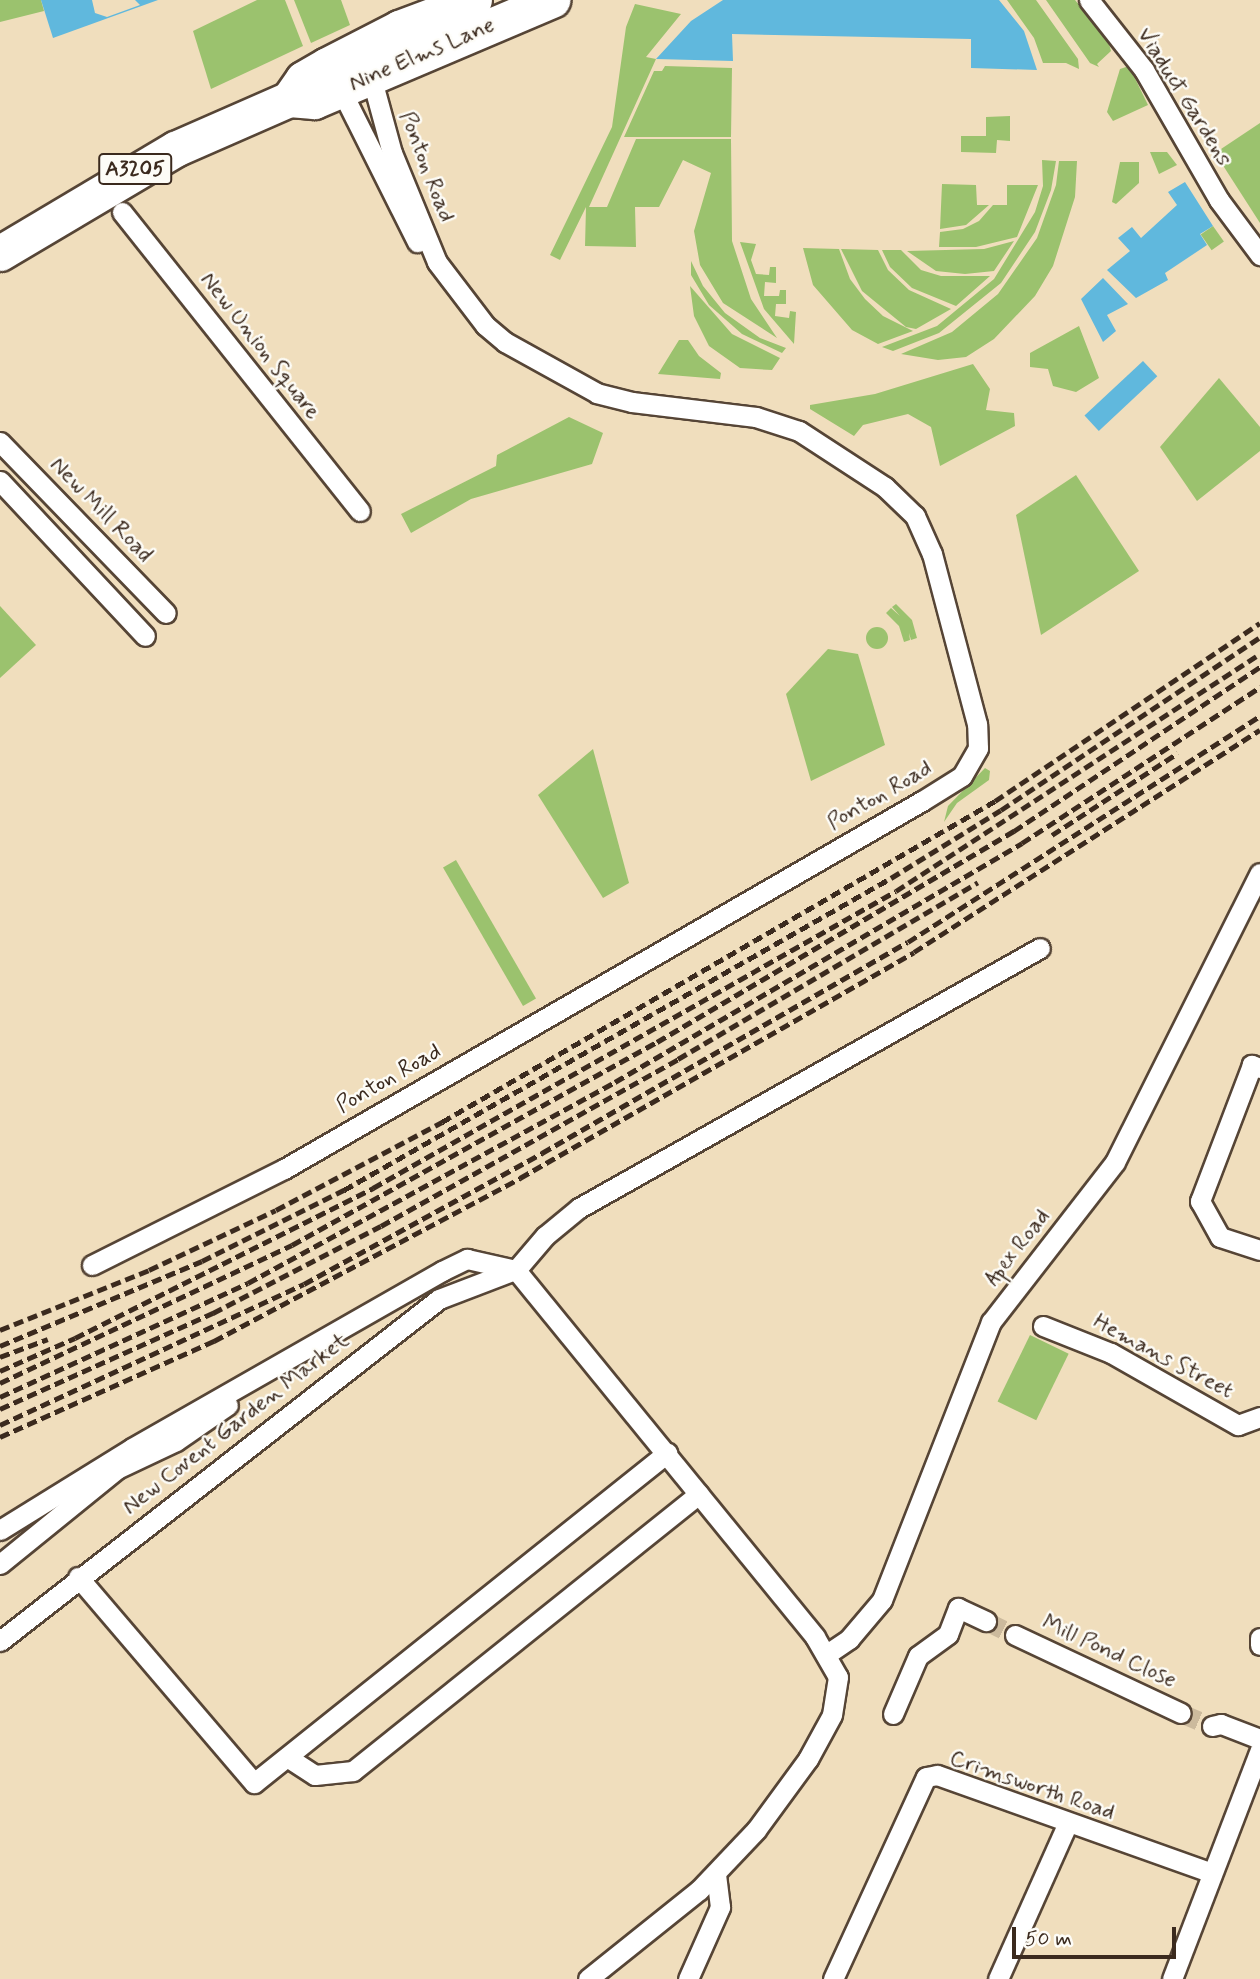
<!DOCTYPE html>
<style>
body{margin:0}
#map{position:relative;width:1260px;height:1979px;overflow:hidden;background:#f0debd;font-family:Mynerve,sans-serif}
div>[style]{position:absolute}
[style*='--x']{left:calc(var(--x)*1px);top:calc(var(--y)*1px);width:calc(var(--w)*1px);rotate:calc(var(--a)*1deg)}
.green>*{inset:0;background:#9bc26e;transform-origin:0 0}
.round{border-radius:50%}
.water>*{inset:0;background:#60b8dd;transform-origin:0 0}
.pier>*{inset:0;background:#f0debd}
.street-tunnel>*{height:19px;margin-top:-9.5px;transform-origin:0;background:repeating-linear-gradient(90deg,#ccba9d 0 19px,transparent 0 29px)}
.roads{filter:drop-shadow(2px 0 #564536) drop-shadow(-2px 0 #564536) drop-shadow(0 2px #564536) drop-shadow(0 -2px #564536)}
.street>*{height:19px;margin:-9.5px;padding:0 9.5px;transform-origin:9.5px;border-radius:9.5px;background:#fff}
.highway>*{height:35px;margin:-17.5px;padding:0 17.5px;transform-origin:17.5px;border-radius:17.5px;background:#fff}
.rail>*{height:5px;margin-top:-2.5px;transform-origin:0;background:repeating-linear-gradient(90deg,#3b2a1e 0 10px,transparent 0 15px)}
span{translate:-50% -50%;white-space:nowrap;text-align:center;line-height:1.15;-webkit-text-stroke:5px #fdfcf7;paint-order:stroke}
.shield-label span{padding:2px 5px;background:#fdfcf7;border:2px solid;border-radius:5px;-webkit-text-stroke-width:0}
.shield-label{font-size:21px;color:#3b2a1e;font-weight:700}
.street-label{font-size:23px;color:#3b2a1e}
.scale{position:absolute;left:1012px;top:1927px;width:164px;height:32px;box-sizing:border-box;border:4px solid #3b2a1e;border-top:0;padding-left:9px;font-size:21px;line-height:24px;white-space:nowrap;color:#3b2a1e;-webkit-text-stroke:5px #fdfcf7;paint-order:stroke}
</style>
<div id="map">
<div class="green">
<div style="clip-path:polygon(0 0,41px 0,44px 11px,0 22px)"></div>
<div style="clip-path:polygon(257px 0,285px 0,303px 46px,211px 89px,193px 31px)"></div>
<div style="clip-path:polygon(294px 0,341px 0,350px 25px,311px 43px)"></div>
<div style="clip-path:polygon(1007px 0,1036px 0,1078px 59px,1079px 69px,1066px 63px,1043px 63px,1034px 38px)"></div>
<div style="clip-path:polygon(1046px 0,1075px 0,1108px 40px,1111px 51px,1097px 64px,1099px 67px,1090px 63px)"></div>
<div style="clip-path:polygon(635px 4px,681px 14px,646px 57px,656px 59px,589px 207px,607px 207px,636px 139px,731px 139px,732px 241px,751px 299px,777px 338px,723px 303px,700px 265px,694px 231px,711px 173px,683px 160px,659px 207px,635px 207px,636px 247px,585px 246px,586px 207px,560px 260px,550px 255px,612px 127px,626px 27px)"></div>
<div style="clip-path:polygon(665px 66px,732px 68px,731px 137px,624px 137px,654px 71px,662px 71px)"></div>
<div style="clip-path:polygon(1129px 66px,1148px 105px,1113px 121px,1107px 112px,1120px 69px)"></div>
<div style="clip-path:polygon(1010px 116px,1010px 141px,997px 140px,996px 153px,961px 152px,961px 136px,986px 136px,986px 117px)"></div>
<div style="clip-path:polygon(1260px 123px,1260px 223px,1215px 153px)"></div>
<div style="clip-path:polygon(1150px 152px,1167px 152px,1177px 165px,1159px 174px)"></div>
<div style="clip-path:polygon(1042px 160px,1056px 161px,1051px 190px,1035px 232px,1001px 283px,939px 333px,893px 351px,882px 347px,937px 326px,994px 279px,1035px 212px,1043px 186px)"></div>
<div style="clip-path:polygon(1059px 161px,1077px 161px,1075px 197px,1053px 266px,1035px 296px,994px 339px,966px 357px,938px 360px,901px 354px,952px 332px,998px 294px,1037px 238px,1056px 185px)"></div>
<div style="clip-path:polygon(1120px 162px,1139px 162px,1139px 183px,1116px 204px,1112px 202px)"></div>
<div style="clip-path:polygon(942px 184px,976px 185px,977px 205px,989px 205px,966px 225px,940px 229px)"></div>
<div style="clip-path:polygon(1007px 185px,1038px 185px,1017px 237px,976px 247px,939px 247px,940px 232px,963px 229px,979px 221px,993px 205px,1007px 205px)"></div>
<div style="left:1213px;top:226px;width:19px;height:15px;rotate:55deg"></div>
<div style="clip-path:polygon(1014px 241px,994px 271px,965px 274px,936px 271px,907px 251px,984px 249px)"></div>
<div style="clip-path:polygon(740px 242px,756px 244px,751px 260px,756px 274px,769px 275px,770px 267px,776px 267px,776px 283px,765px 282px,764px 296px,779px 296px,780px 290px,786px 290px,786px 304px,776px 304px,775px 316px,789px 318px,790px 311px,796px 312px,794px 344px,764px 309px)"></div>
<div style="clip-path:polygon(803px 248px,839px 249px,850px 279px,865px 299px,883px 316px,913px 331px,878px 344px,852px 330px,813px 285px)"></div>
<div style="clip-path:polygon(841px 249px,878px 250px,888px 270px,909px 290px,951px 309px,916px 329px,906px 327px,862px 291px)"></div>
<div style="clip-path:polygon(882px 250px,901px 250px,921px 270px,941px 276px,990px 276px,956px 306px,912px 288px,890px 267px)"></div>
<div style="clip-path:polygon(691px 261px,703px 286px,725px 313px,760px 338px,786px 348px,782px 353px,742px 334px,709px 305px,691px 275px)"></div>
<div style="clip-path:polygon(690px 286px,732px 334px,780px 358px,772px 370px,740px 368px,709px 346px,694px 316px)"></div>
<div style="clip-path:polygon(1079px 326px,1099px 378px,1076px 392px,1053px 386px,1048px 369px,1030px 367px,1030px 353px)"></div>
<div style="clip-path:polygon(679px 340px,688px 340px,699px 356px,721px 373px,720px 379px,658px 374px)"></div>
<div style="clip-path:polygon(973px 364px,990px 389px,986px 410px,1014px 413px,1015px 426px,940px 466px,931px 427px,908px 414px,863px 425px,854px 436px,810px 409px,810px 405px,875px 394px)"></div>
<div style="clip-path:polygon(1219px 378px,1260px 427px,1260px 451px,1197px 501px,1160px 447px)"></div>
<div style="clip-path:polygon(569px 417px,603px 433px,592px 464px,471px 499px,411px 533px,401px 514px,496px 466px,497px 455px)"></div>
<div style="clip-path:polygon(1076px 475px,1139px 571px,1041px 635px,1016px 515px)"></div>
<div style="clip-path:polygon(896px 604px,912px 620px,917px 638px,911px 640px,909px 633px,910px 640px,904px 642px,899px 626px,886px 613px,891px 608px,900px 616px,892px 607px)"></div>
<div style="clip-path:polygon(0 606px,36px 645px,0 678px)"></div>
<div class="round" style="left:866px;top:627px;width:22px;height:22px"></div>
<div style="clip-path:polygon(828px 649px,858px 654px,885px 745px,811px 781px,786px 694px)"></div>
<div style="clip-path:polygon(593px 749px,629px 883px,603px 898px,538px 795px)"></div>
<div style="clip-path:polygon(985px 768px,990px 771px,989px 780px,957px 803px,944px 822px,948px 806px)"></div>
<div style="left:456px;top:860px;width:160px;height:15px;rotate:60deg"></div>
<div style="left:1030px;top:1335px;width:43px;height:74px;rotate:26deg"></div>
</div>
<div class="water">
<div style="clip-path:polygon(41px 0,158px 0,53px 38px)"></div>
<div style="clip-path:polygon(723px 0,999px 0,1024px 31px,1037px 70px,971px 68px,971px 39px,732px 34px,733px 61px,656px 59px,691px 21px)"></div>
<div style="clip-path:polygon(1185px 182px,1213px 226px,1200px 234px,1207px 245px,1165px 273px,1168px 280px,1136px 298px,1107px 270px,1130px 251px,1118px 238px,1132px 227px,1141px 238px,1177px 205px,1168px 192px)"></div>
<div style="clip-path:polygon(1103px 278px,1128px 304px,1107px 315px,1116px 331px,1103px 342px,1081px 299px)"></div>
<div style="left:1143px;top:361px;width:21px;height:80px;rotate:47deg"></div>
</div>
<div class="pier">
<div style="clip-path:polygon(92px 0,135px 0,140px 5px,107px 17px,95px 13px)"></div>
</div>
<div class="street-tunnel">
<div style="--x:986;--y:1621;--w:32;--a:26"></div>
<div style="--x:1181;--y:1713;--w:34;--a:23"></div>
</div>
<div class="roads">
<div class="street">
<div style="--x:1089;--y:0;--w:89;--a:51.8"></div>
<div style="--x:1144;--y:70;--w:150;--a:60"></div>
<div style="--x:1219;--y:200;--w:69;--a:53.3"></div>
<div style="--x:338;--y:84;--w:177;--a:63.4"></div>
<div style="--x:122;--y:212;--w:382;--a:51.5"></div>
<div style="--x:0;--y:442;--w:238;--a:45.9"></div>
<div style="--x:0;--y:481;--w:212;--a:46.9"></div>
<div style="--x:1260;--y:1068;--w:9;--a:-159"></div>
<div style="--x:1252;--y:1065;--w:146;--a:110.9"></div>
<div style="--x:1200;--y:1201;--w:41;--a:60.9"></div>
<div style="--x:1220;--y:1237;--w:42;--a:18"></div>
<div style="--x:92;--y:1265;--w:215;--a:-26.6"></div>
<div style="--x:284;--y:1169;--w:737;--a:-29.98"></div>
<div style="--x:922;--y:801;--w:47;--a:-32"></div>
<div style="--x:962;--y:776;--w:32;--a:-60"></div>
<div style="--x:978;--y:748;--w:24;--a:-92"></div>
<div style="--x:977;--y:724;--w:176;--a:-104.8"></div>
<div style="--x:932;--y:554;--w:42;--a:-114.1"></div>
<div style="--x:915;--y:516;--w:42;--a:-136"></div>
<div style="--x:885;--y:487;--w:103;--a:-146.9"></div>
<div style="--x:799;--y:431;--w:45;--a:-162"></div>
<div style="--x:756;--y:417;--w:125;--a:-173.1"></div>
<div style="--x:632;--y:402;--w:36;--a:-166"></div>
<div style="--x:597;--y:393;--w:105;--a:-151"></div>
<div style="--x:505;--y:342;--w:26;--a:-140"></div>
<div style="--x:485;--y:325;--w:79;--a:-127.3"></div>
<div style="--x:437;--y:262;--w:118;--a:-112.4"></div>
<div style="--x:392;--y:153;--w:87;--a:-105.3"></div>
<div style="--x:516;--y:1270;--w:45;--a:-49.5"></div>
<div style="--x:545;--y:1236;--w:44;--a:-39.5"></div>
<div style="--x:579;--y:1208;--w:529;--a:-29.42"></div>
<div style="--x:1043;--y:1326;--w:73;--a:21.7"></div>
<div style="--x:1111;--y:1353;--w:146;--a:29.6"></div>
<div style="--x:1238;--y:1425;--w:23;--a:-20"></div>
<div style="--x:0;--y:1530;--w:155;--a:-31.8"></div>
<div style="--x:132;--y:1448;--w:357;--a:-29.7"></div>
<div style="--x:442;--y:1271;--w:28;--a:-26"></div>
<div style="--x:467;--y:1259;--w:50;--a:12.7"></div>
<div style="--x:516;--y:1270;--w:473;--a:50.8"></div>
<div style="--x:815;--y:1637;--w:46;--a:60.1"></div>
<div style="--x:838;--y:1677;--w:38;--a:99"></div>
<div style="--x:832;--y:1715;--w:50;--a:118.6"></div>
<div style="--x:808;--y:1759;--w:88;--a:126.2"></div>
<div style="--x:756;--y:1830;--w:83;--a:133.5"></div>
<div style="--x:699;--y:1890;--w:142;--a:141.3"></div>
<div style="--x:0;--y:1564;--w:151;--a:-39.1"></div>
<div style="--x:117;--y:1469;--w:65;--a:-25.4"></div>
<div style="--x:176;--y:1441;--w:63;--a:-34.7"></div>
<div style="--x:78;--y:1577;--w:271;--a:49.5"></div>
<div style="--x:254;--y:1783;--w:529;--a:-38.63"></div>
<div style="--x:1015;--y:1635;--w:183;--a:25.2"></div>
<div style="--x:1260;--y:1638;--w:7;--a:90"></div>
<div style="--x:0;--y:1641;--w:556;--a:-37.92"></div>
<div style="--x:439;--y:1299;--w:81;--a:-20.9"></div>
<div style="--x:827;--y:1654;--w:27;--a:-34"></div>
<div style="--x:849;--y:1639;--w:51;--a:-49.8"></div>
<div style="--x:882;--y:1600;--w:299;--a:-68.6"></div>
<div style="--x:991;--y:1322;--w:202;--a:-52.2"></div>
<div style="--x:1115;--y:1162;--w:323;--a:-63.4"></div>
<div style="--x:893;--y:1714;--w:63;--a:-66.7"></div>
<div style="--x:918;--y:1656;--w:37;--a:-36"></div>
<div style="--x:948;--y:1634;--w:28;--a:-69"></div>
<div style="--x:958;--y:1608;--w:31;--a:25"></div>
<div style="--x:1212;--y:1726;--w:9;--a:-13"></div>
<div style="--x:1221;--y:1724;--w:42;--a:21"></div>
<div style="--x:287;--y:1757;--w:33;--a:33"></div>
<div style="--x:315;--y:1775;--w:38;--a:-6"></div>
<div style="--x:353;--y:1771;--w:443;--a:-38.7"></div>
<div style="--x:688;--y:1979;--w:79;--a:-66"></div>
<div style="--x:720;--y:1907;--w:33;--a:-97"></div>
<div style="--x:833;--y:1979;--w:222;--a:-65.3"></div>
<div style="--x:926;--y:1777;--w:11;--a:-10"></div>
<div style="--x:937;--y:1775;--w:292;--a:19.6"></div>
<div style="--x:998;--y:1979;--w:169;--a:-65.9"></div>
<div style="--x:1172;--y:1979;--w:245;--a:-69"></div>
</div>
<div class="highway">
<div style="--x:289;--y:99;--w:24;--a:-55"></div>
<div style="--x:303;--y:79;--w:28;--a:-30"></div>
<div style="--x:327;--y:65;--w:81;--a:-27.2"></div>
<div style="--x:399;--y:28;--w:80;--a:-20.5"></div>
<div style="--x:0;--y:253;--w:204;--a:-30.7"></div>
<div style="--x:175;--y:149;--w:124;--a:-23.7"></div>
<div style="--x:289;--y:99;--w:25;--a:5"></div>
<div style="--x:314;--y:101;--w:259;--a:-23"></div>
</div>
</div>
<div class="rail">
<div style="--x:1052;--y:835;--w:150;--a:-33.1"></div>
<div style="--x:0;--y:1330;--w:161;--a:-21.9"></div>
<div style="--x:149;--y:1270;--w:140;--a:-25.3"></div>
<div style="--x:276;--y:1210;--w:188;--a:-27.9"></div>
<div style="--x:442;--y:1122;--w:639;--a:-30.13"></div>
<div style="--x:995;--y:801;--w:319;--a:-33.9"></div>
<div style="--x:0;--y:1346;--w:219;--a:-22.8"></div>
<div style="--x:202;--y:1261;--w:159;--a:-26.6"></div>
<div style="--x:344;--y:1190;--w:630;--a:-29.7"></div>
<div style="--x:891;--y:878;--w:129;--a:-31.7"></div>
<div style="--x:1001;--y:810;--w:311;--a:-33.7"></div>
<div style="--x:0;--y:1357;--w:51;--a:-20.6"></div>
<div style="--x:0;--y:1371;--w:82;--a:-23.7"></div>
<div style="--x:75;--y:1338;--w:334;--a:-26.7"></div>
<div style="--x:373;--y:1188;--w:601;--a:-29.59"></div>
<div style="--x:896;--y:891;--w:434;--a:-33.1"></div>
<div style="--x:0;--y:1383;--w:323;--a:-25.3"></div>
<div style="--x:292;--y:1245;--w:418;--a:-29.1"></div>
<div style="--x:657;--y:1042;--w:415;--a:-30.6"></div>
<div style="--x:1014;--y:831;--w:296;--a:-33.7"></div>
<div style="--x:0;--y:1397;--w:273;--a:-24.7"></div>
<div style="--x:248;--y:1283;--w:418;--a:-28.7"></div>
<div style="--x:615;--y:1082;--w:472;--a:-30.4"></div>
<div style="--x:1022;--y:843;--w:285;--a:-33.2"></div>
<div style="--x:0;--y:1409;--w:234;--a:-24.3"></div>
<div style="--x:213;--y:1313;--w:189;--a:-27.4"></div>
<div style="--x:381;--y:1226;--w:341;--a:-29.3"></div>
<div style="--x:678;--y:1059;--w:348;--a:-30.5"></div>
<div style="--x:0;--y:1425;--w:335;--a:-24.9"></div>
<div style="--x:304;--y:1284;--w:272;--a:-28.8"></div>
<div style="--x:542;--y:1153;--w:422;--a:-30"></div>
<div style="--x:908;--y:942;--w:418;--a:-32.7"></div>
<div style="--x:0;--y:1437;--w:235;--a:-24.2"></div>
<div style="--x:214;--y:1341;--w:347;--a:-28"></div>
<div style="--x:520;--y:1178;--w:454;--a:-29.8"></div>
<div style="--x:914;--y:952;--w:411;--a:-32.7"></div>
</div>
<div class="shield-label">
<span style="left:135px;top:169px">A3205</span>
</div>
<div class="street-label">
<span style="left:422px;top:55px;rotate:-23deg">Nine Elms Lane</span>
<span style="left:1184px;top:97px;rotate:58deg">Viaduct Gardens</span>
<span style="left:426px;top:167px;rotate:69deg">Ponton Road</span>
<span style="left:260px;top:346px;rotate:52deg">New Union Square</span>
<span style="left:101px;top:510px;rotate:46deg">New Mill Road</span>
<span style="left:880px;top:796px;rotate:-30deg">Ponton Road</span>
<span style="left:389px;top:1079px;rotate:-30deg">Ponton Road</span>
<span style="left:1018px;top:1248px;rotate:-52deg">Apex Road</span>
<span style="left:1163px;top:1357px;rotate:28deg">Hemans Street</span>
<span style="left:236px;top:1424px;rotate:-38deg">New Covent Garden Market</span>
<span style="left:1109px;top:1652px;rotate:25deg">Mill Pond Close</span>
<span style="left:1032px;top:1786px;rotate:19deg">Crimsworth Road</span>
</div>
<div class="scale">50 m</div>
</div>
